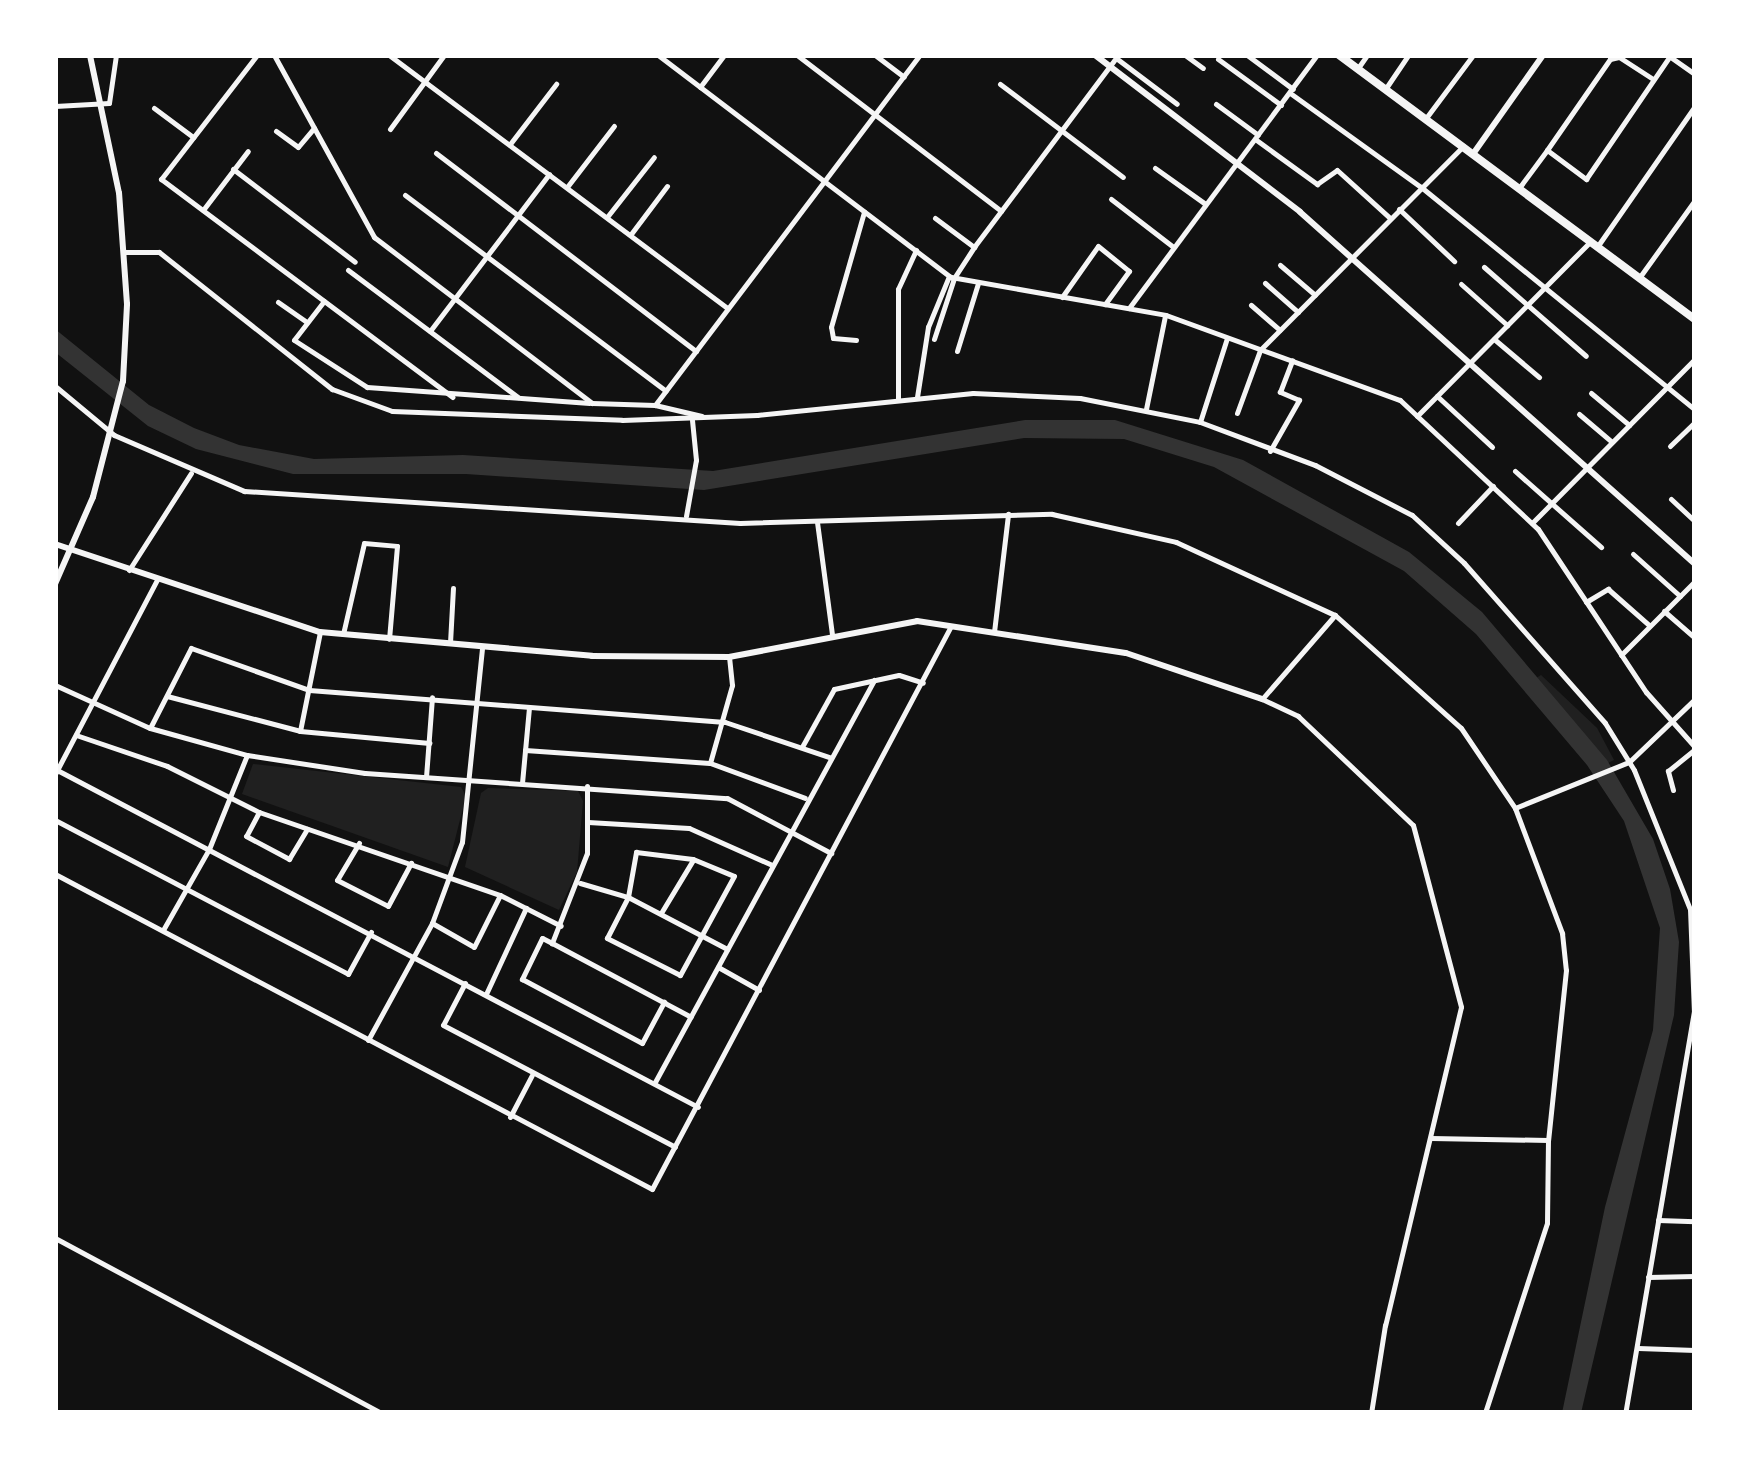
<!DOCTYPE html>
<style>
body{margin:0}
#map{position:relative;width:1750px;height:1468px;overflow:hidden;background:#111;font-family:"IBM Plex Sans",sans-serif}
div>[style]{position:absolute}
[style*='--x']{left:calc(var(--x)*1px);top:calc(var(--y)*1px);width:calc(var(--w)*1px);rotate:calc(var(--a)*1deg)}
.green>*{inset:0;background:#202020}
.water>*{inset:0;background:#333}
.minor>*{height:5px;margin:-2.5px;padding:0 2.5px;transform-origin:2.5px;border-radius:2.5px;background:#f5f5f5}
.tertiary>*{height:6px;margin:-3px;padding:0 3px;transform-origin:3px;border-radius:3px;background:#f5f5f5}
.primary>*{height:8px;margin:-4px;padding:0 4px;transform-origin:4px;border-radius:4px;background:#f5f5f5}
span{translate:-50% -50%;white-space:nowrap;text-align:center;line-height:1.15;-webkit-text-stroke:10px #fff;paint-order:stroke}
.frame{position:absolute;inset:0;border:58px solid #fff;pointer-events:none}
</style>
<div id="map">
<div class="green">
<div style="clip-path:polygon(1541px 675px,1597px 728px,1614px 760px,1606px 764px,1533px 680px)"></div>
<div style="clip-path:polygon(253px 764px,461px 787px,466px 796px,448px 867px,242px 794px)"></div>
<div style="clip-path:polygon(488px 788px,578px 791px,583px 801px,577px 872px,559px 910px,465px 867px,481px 793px)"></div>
</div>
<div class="water">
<div style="clip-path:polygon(55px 329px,149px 405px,194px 428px,239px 445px,314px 459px,463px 455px,713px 471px,1025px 420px,1115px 420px,1243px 460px,1409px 552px,1482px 612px,1607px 760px,1653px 839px,1670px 889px,1679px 942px,1674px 1015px,1581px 1413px,1562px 1413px,1605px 1207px,1653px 1030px,1660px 928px,1624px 821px,1587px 765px,1476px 634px,1404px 571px,1214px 467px,1124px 439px,1024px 438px,704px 490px,466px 474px,293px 474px,196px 449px,148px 426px,55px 352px)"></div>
</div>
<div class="minor">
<div style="--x:257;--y:55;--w:157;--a:127.7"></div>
<div style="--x:161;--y:179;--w:364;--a:36.8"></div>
<div style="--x:274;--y:55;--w:208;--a:61.2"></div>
<div style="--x:374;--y:237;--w:274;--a:37.3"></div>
<div style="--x:592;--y:403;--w:63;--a:1.8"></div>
<div style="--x:655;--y:405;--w:48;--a:13.2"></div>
<div style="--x:389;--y:55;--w:422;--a:36.8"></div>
<div style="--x:658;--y:55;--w:368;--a:37.2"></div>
<div style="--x:951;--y:277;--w:218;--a:10"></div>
<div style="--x:1166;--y:315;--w:249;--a:20"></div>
<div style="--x:1400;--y:400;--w:189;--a:43.1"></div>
<div style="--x:1538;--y:529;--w:196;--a:56.5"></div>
<div style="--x:1646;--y:692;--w:74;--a:48.3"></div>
<div style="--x:797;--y:55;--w:257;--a:37.4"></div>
<div style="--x:875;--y:55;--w:36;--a:37"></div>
<div style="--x:1185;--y:55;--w:22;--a:36"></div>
<div style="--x:1247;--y:55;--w:57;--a:36.5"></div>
<div style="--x:1669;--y:56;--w:32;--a:35"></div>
<div style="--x:1116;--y:58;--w:76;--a:37"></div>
<div style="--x:1218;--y:59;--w:78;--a:36.1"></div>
<div style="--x:1358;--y:68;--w:16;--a:-55"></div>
<div style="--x:1000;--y:84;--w:154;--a:37.1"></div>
<div style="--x:700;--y:87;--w:40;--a:-53"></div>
<div style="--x:1386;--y:88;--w:40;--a:-56"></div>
<div style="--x:1290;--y:93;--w:161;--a:35.7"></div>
<div style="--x:1421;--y:187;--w:353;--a:39.1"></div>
<div style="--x:1216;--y:104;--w:52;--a:36.4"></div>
<div style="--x:55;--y:106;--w:54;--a:-3.2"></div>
<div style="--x:109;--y:103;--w:49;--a:-81.7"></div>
<div style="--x:154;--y:108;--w:49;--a:36.6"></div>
<div style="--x:1426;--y:118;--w:79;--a:-53.3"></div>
<div style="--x:390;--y:129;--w:92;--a:-53.9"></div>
<div style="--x:276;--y:131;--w:27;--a:36"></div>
<div style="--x:298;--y:147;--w:25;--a:-50"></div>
<div style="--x:1255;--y:139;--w:77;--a:36"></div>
<div style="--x:1317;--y:184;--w:24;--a:-35"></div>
<div style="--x:1337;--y:170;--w:72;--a:42.2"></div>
<div style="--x:510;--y:144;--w:76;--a:-52.5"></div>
<div style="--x:1547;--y:150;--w:111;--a:-55.3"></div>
<div style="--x:1610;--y:59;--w:9;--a:-13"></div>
<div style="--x:1619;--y:57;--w:40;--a:32.9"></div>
<div style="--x:436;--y:153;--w:327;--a:37.3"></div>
<div style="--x:1155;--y:168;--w:60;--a:35.5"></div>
<div style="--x:233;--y:169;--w:153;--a:37.3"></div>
<div style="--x:567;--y:187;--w:77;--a:-52.4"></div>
<div style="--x:1519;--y:188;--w:47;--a:-53.6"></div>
<div style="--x:1547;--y:150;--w:49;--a:36.6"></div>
<div style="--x:1586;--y:179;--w:149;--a:-55.7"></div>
<div style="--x:405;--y:195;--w:326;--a:36.9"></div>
<div style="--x:1111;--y:199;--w:77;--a:37.6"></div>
<div style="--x:1399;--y:209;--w:76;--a:43.4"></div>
<div style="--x:203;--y:210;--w:74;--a:-52.7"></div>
<div style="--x:607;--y:217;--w:76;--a:-51.9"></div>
<div style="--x:935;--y:218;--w:49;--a:36.6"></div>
<div style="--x:631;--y:234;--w:60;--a:-53.1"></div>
<div style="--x:1597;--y:247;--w:172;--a:-55.2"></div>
<div style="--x:123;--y:252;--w:36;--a:0"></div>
<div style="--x:159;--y:252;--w:221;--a:38.4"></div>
<div style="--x:332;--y:389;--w:64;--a:20.1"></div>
<div style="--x:392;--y:411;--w:230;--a:2.2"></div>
<div style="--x:622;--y:420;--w:135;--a:-2.1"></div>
<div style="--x:757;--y:415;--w:217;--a:-5.8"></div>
<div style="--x:973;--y:393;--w:107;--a:2.7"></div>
<div style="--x:1080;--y:398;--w:122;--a:11.3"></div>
<div style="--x:1200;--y:422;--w:123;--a:20.5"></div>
<div style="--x:1315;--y:465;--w:109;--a:27.3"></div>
<div style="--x:1412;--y:515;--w:71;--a:42.7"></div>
<div style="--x:1464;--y:563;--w:213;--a:48.6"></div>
<div style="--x:1605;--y:723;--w:55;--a:58.3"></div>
<div style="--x:1634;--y:770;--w:150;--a:68.1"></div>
<div style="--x:1690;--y:909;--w:102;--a:87.8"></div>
<div style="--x:1694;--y:1011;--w:408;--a:99.7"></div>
<div style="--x:1280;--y:265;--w:46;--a:40.6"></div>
<div style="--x:1484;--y:267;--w:135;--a:41.1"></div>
<div style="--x:348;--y:270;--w:212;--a:36.8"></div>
<div style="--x:1639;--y:278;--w:96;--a:-54.3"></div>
<div style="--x:1265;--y:283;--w:44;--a:41.3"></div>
<div style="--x:1461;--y:284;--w:62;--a:41.7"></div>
<div style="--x:1062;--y:297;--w:62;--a:-54.8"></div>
<div style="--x:1098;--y:246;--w:40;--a:39"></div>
<div style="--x:1129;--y:271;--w:41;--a:126"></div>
<div style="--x:324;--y:301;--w:49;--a:127.6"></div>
<div style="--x:294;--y:340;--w:87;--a:32.8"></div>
<div style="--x:367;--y:387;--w:223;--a:4.1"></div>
<div style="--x:278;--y:302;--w:35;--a:35"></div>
<div style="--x:1251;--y:305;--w:38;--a:41"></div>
<div style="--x:1129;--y:308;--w:315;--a:-53.4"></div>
<div style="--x:430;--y:331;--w:197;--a:-52.8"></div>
<div style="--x:934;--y:339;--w:64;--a:-71.8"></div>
<div style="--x:954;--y:278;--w:37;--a:-57"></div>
<div style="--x:974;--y:247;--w:240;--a:-53.1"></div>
<div style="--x:1494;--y:339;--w:59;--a:40.2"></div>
<div style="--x:856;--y:340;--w:23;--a:-175"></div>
<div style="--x:833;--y:338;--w:11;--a:-100"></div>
<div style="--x:831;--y:327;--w:120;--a:-74"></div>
<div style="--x:957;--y:351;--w:71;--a:-72.8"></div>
<div style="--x:55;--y:386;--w:77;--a:39.7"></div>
<div style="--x:114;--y:435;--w:142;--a:23.3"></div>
<div style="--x:244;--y:491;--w:497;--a:3.7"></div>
<div style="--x:740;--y:523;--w:312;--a:-1.7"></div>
<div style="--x:1052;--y:514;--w:127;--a:12.7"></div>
<div style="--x:1176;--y:542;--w:175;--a:24.7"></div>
<div style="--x:1335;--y:615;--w:169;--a:41.9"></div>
<div style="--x:1461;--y:728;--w:97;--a:56"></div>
<div style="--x:1515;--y:808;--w:134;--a:69.4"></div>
<div style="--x:1562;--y:933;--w:37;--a:84"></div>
<div style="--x:1566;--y:970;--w:171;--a:96"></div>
<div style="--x:1548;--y:1140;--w:83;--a:90.7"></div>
<div style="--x:1547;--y:1223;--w:200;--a:108.1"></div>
<div style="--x:1591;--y:393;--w:50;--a:40.1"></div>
<div style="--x:1437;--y:396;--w:75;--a:42.8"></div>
<div style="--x:917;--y:397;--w:71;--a:-81.1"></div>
<div style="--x:928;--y:327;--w:55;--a:-67.6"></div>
<div style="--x:898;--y:399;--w:110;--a:-90"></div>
<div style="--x:898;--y:289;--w:43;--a:-65.2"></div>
<div style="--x:655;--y:405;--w:439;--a:-52.9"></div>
<div style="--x:1146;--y:409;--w:95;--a:-78.5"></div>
<div style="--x:1237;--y:413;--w:67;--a:-69.9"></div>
<div style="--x:1260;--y:350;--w:288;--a:-45.1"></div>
<div style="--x:1579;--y:414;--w:43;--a:40.3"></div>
<div style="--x:1417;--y:416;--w:245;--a:-45.2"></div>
<div style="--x:1200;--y:422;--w:88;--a:-72.2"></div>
<div style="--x:1670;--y:446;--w:35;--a:-44"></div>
<div style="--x:1270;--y:451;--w:59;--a:-60.4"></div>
<div style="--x:1299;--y:400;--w:21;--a:-157"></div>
<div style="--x:1280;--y:392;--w:34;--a:-69"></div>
<div style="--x:1515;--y:471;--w:115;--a:41.5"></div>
<div style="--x:1671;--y:499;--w:33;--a:43"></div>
<div style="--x:686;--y:516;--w:57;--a:-79.9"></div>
<div style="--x:696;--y:460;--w:40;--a:-95.7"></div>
<div style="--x:817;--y:522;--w:114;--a:82.4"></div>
<div style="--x:1458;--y:523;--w:51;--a:-46.6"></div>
<div style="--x:1532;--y:523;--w:231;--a:-45.2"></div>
<div style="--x:1633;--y:554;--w:63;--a:41.8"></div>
<div style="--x:129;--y:570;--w:115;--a:-57.4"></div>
<div style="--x:1586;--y:602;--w:26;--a:-31"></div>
<div style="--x:1608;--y:589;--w:55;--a:41.3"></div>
<div style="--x:1664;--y:611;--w:41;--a:41.1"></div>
<div style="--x:1335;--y:615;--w:111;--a:131"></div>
<div style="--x:1262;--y:699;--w:40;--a:25"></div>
<div style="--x:1298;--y:716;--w:158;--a:43.5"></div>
<div style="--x:1413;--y:825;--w:188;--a:75.2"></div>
<div style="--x:1461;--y:1007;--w:327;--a:103.4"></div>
<div style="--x:1385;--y:1325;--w:89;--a:99"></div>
<div style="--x:994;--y:632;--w:119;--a:-83.2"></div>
<div style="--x:343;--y:634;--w:93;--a:-77"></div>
<div style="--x:364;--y:543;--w:33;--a:5"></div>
<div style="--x:397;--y:546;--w:93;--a:94.9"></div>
<div style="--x:450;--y:643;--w:55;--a:-86.9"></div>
<div style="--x:1621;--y:655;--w:105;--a:-45"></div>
<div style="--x:55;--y:685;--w:104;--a:24.4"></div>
<div style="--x:150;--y:728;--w:101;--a:15.6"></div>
<div style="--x:247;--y:755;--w:119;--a:8.7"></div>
<div style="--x:365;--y:773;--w:363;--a:4"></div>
<div style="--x:727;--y:798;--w:118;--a:27.9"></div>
<div style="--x:167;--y:696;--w:138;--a:14.7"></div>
<div style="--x:300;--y:731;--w:130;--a:5.3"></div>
<div style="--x:150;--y:728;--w:90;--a:-62.9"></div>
<div style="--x:191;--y:648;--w:125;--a:19.6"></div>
<div style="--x:309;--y:690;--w:417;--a:4.4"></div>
<div style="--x:725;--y:722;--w:110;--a:18.6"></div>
<div style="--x:300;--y:731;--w:101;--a:-78.6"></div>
<div style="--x:76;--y:735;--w:96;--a:18.8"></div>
<div style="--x:167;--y:766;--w:103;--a:26.6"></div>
<div style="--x:259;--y:812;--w:255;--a:19"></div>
<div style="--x:500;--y:895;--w:68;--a:26.9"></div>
<div style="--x:803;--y:745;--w:64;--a:-61"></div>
<div style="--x:834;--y:689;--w:66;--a:-12.2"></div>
<div style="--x:899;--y:675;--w:25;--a:18"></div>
<div style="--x:525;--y:750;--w:185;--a:4"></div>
<div style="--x:710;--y:763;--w:101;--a:20.2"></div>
<div style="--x:710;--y:763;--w:81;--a:-74.2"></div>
<div style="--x:732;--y:685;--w:28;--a:-96"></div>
<div style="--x:57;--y:770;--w:724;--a:27.73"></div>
<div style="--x:55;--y:774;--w:219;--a:-62.3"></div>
<div style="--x:426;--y:777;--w:80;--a:-85.7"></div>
<div style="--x:522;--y:783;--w:76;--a:-84.7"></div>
<div style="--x:587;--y:786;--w:67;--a:90"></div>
<div style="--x:587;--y:853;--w:97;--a:111.3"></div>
<div style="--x:552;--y:943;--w:157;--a:28"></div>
<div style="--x:1673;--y:790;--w:20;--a:-105"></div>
<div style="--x:1668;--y:771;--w:35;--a:-39"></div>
<div style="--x:1515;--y:808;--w:123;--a:-22"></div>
<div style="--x:1629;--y:762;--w:91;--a:-43.7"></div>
<div style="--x:259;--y:812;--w:27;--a:118"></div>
<div style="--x:246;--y:836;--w:49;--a:28.1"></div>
<div style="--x:289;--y:859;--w:35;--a:-59"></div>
<div style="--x:55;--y:820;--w:331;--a:27.7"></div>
<div style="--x:348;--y:974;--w:48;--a:-61.3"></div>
<div style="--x:588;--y:822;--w:101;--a:3.4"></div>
<div style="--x:689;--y:828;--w:91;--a:24"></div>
<div style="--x:359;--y:843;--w:43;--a:120.7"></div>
<div style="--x:337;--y:880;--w:57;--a:27"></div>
<div style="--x:388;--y:906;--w:49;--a:-61.9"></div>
<div style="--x:636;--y:852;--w:57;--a:7"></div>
<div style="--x:693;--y:859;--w:44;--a:22.5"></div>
<div style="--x:734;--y:876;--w:113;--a:118.6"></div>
<div style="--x:680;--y:975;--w:82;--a:-153.1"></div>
<div style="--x:607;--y:938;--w:46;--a:-62.9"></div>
<div style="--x:628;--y:897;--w:46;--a:-79.9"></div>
<div style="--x:55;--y:874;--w:675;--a:27.82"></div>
<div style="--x:652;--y:1189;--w:637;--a:-62.03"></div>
<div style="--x:580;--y:883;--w:50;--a:16.3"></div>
<div style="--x:628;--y:897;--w:112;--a:27.7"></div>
<div style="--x:661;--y:913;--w:62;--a:-58.9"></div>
<div style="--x:432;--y:923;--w:48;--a:29.7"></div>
<div style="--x:474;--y:947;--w:58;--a:-63.4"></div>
<div style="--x:163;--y:930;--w:93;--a:-60.4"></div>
<div style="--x:209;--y:849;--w:101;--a:-68"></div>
<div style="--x:552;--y:943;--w:11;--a:-153"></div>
<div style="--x:542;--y:938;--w:46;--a:116"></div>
<div style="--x:522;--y:979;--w:136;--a:28.1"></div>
<div style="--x:642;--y:1043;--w:47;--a:-61.8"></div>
<div style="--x:718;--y:967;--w:47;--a:29.3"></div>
<div style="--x:465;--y:983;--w:47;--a:117.6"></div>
<div style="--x:443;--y:1025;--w:262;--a:27.7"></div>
<div style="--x:486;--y:994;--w:95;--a:-65.1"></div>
<div style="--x:368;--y:1040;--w:133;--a:-61.3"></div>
<div style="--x:432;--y:923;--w:86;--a:-69.7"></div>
<div style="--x:462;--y:842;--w:194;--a:-84.1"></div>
<div style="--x:655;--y:1082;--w:458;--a:-61.4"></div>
<div style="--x:510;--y:1117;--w:47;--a:-62.4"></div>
<div style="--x:1431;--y:1138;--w:117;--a:1"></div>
<div style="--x:1658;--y:1220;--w:37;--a:2"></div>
<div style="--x:55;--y:1238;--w:370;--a:28.2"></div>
<div style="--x:1648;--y:1277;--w:47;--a:-1.2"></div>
<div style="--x:1638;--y:1348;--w:57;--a:2"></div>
</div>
<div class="tertiary">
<div style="--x:1095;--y:55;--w:258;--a:37.4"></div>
<div style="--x:1300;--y:212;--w:529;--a:41.71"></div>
<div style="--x:1473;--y:154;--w:121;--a:-54.7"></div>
<div style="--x:55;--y:544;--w:279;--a:18.4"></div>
<div style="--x:320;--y:632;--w:273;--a:5"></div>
<div style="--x:592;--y:656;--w:137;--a:0.4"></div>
<div style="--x:729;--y:657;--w:191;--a:-10.8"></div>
<div style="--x:917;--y:621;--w:211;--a:8.7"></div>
<div style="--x:1126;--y:653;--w:144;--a:18.7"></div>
<div style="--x:55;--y:584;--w:95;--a:-66.4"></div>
<div style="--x:93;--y:497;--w:120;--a:-75.5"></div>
<div style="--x:123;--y:381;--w:77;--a:-87"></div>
<div style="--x:127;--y:304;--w:111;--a:-94.1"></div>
<div style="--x:119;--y:193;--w:141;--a:-101.9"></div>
</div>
<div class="primary">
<div style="--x:1339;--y:55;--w:443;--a:36.6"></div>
</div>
<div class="frame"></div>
</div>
